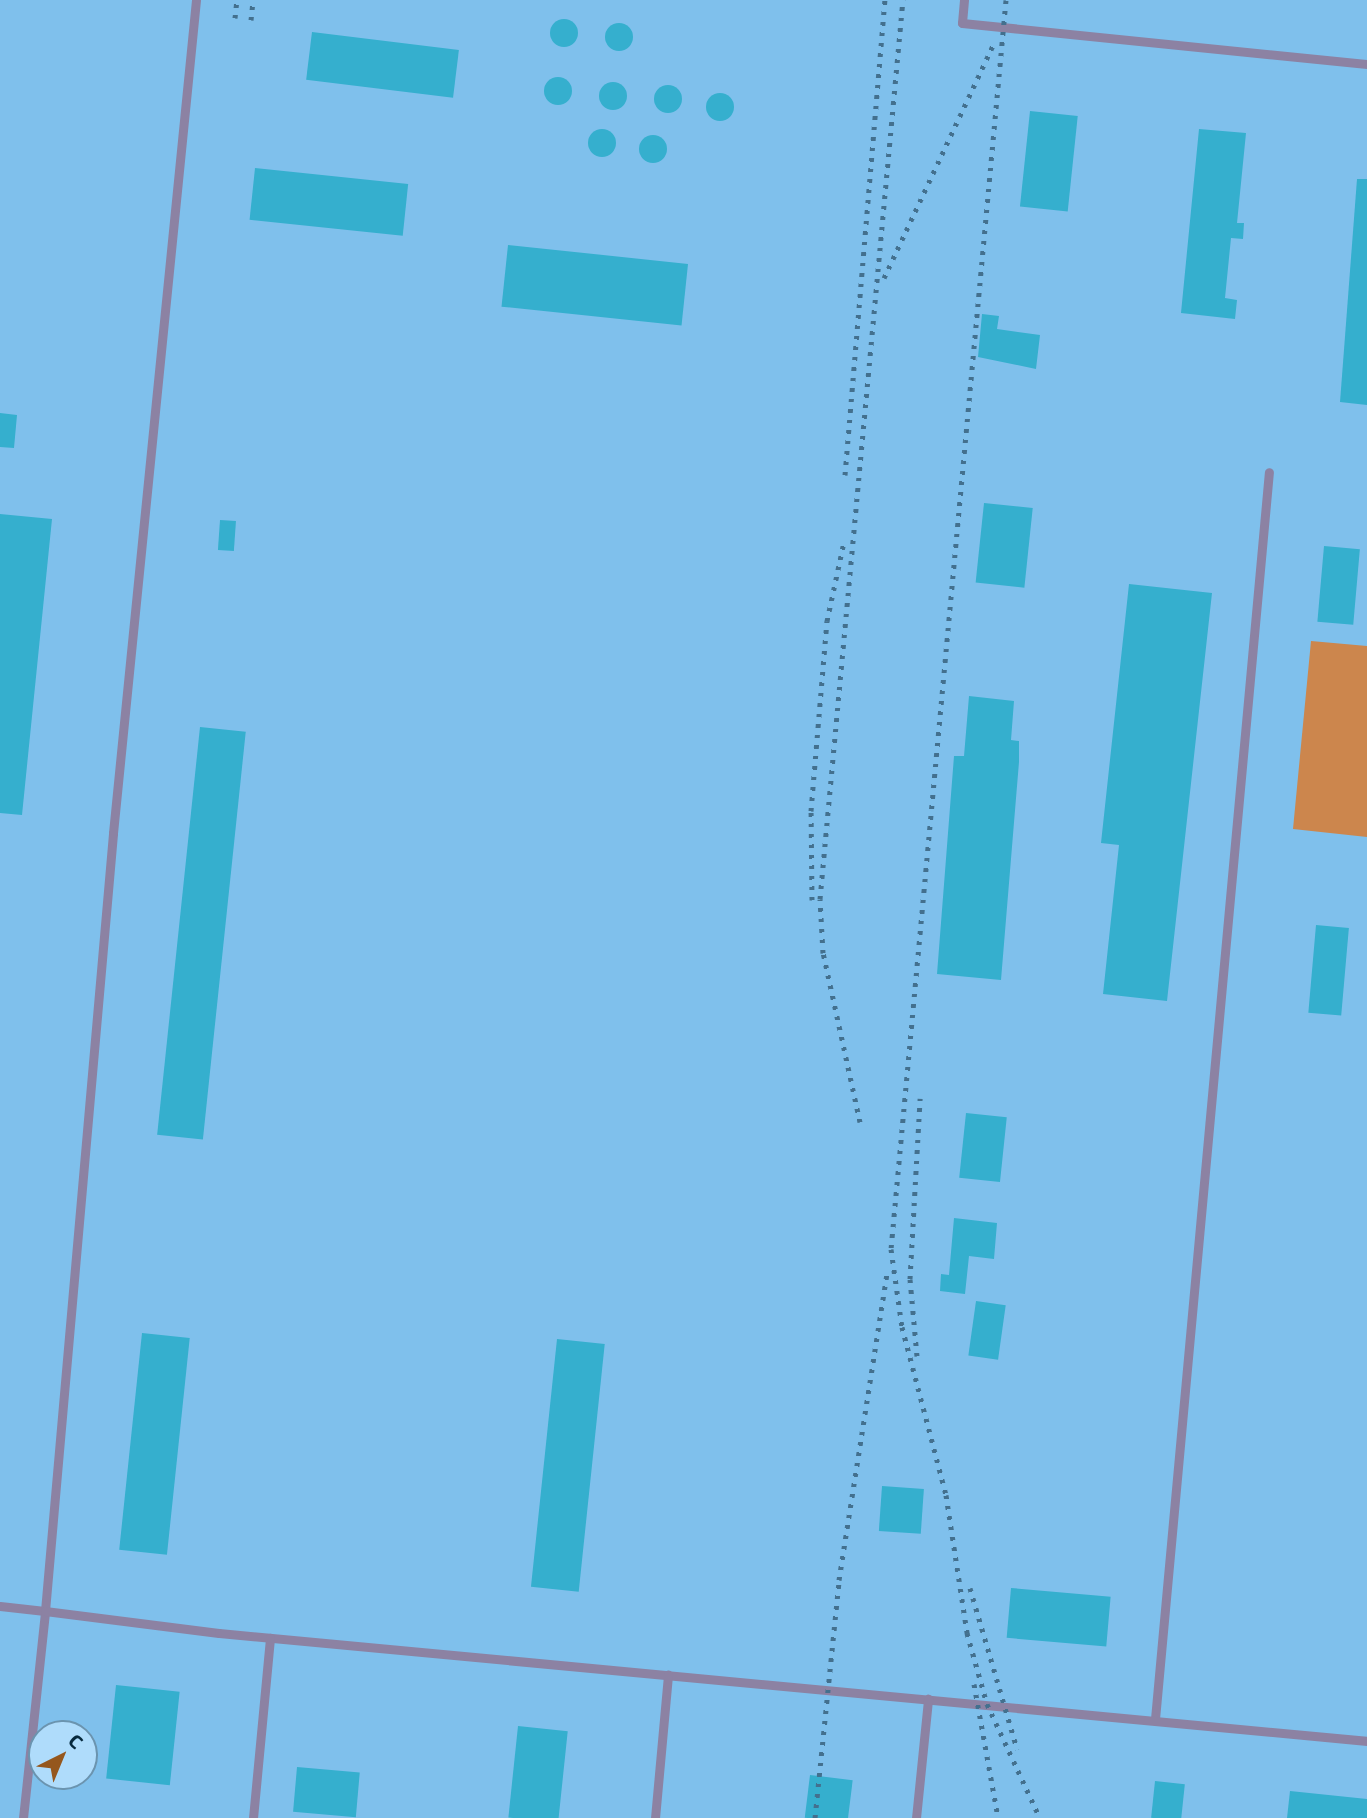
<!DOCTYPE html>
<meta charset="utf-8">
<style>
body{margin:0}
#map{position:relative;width:1367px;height:1818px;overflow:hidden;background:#94d0fa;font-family:"Exo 2",sans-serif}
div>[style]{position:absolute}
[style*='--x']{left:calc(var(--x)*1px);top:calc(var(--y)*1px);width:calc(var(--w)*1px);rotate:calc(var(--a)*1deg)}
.built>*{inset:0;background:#7fc0ec}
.forest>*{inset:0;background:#cc864d}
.building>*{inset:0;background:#35afce;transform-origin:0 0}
.round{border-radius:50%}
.service>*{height:9px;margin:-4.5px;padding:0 4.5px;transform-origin:4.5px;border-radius:4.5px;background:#8c82a3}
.rail>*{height:5px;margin-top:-2.5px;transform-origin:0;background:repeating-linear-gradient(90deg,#43708e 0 3.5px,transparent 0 10.5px)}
span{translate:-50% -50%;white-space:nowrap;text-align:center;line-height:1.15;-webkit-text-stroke:5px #afdcfb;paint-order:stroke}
.north{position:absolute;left:28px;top:1720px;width:70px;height:70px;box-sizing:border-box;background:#afdcfb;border:2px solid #6b94af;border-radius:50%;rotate:43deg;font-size:19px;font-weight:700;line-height:28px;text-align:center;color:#06293d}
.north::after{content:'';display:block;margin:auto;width:24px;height:32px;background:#95571d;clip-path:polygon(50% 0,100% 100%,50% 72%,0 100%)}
</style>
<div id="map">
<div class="built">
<div style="clip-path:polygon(evenodd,0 0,1367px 0,1367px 1818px,0 1818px,0 0,42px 1734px,84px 1734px,84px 1776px,42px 1776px,42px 1734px)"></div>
</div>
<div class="forest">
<div style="clip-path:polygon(1311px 641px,1367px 646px,1367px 837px,1293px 829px)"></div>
</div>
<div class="building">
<div class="round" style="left:550px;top:19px;width:28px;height:28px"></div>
<div class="round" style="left:605px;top:23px;width:28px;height:28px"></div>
<div style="left:312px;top:32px;width:148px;height:48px;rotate:7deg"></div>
<div class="round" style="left:544px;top:77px;width:28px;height:28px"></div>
<div class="round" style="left:599px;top:82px;width:28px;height:28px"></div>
<div class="round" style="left:654px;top:85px;width:28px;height:28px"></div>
<div class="round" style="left:706px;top:93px;width:28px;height:28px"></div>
<div style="left:1030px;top:111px;width:48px;height:96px;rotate:6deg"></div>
<div style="clip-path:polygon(1199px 129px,1246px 133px,1237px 223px,1244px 223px,1243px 239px,1231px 238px,1225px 298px,1237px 300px,1235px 319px,1181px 313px)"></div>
<div class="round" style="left:588px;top:129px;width:28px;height:28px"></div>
<div class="round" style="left:639px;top:135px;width:28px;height:28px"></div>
<div style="left:255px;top:168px;width:154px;height:52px;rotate:6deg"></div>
<div style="clip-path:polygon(1357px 179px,1367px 179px,1367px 405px,1340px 402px)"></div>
<div style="left:508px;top:245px;width:181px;height:62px;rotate:6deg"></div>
<div style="clip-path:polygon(982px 314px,999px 316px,997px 329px,1040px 335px,1036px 369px,978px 357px)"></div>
<div style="clip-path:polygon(0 413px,17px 415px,14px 448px,0 447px)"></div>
<div style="left:984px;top:503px;width:49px;height:80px;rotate:6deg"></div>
<div style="clip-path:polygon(0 514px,52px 519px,22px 815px,0 813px)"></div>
<div style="left:220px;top:520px;width:16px;height:30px;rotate:4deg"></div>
<div style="left:1324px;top:546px;width:36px;height:76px;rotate:5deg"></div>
<div style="clip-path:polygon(1129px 584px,1212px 593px,1167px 1001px,1103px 994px,1119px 845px,1101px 843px)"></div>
<div style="clip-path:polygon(969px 696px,1014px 701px,1011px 740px,1019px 741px,1019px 762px,1001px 980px,937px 974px,954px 756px,964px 756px)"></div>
<div style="left:200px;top:727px;width:46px;height:410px;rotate:6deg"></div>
<div style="left:1316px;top:925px;width:33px;height:88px;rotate:5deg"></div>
<div style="left:966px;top:1113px;width:41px;height:65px;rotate:6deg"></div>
<div style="clip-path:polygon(954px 1218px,997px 1223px,994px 1259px,969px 1256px,965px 1294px,940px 1291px,941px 1274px,949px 1275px)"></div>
<div style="left:976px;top:1301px;width:30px;height:55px;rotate:8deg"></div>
<div style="left:142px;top:1333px;width:48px;height:218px;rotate:6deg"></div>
<div style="left:557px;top:1339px;width:48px;height:249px;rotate:6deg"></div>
<div style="left:882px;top:1486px;width:42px;height:45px;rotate:4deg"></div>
<div style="left:1011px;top:1588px;width:100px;height:50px;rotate:5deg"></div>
<div style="left:116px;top:1685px;width:64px;height:94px;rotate:6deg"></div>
<div style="left:518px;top:1726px;width:50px;height:92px;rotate:6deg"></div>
<div style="left:297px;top:1767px;width:63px;height:45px;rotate:5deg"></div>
<div style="left:810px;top:1775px;width:43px;height:43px;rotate:7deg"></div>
<div style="left:1155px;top:1781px;width:30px;height:37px;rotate:6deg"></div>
<div style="clip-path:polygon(1290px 1791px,1367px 1799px,1367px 1818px,1287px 1818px)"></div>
</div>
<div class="service">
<div style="--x:964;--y:0;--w:23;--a:95"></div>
<div style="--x:962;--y:23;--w:407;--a:5.8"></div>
<div style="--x:0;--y:1606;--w:45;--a:6.3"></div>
<div style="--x:45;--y:1611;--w:781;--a:-85"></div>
<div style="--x:113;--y:833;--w:837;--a:-84.31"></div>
<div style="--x:1155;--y:1719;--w:1252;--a:-84.78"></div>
<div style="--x:23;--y:1818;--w:208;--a:-83.9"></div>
<div style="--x:45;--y:1611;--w:175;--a:7.2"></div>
<div style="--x:219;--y:1633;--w:1153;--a:5.37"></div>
<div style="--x:253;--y:1818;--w:181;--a:-84.6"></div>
<div style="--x:655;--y:1818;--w:144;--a:-84.8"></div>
<div style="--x:916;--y:1818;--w:120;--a:-84.2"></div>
</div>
<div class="rail">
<div style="--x:1006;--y:0;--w:1254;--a:95.26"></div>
<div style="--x:891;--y:1249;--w:79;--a:82"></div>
<div style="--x:902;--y:1327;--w:174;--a:75.3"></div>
<div style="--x:946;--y:1495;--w:140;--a:81.3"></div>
<div style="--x:967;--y:1633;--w:74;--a:74.3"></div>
<div style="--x:987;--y:1704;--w:126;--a:65.1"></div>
<div style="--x:235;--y:18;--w:18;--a:-84"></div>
<div style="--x:251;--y:20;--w:20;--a:-84"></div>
<div style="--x:884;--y:278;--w:262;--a:-64.9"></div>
<div style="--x:845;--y:475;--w:477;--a:-85.2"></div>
<div style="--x:812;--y:900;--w:89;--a:-90.6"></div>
<div style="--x:811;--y:811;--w:191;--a:-85.2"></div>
<div style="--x:827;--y:621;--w:81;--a:-77.9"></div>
<div style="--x:860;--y:1122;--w:173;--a:-102.3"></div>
<div style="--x:823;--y:953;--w:54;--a:-93.2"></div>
<div style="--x:820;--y:899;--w:903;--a:-84.73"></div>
<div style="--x:917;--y:1356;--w:77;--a:-95.2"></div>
<div style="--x:910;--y:1279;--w:181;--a:-86.8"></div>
<div style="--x:970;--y:1588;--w:168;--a:73.7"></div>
<div style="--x:974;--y:1684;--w:136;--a:79.8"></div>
<div style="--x:815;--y:1818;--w:239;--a:-84.2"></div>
<div style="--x:839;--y:1580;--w:310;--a:-81.1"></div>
</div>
<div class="north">С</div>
</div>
